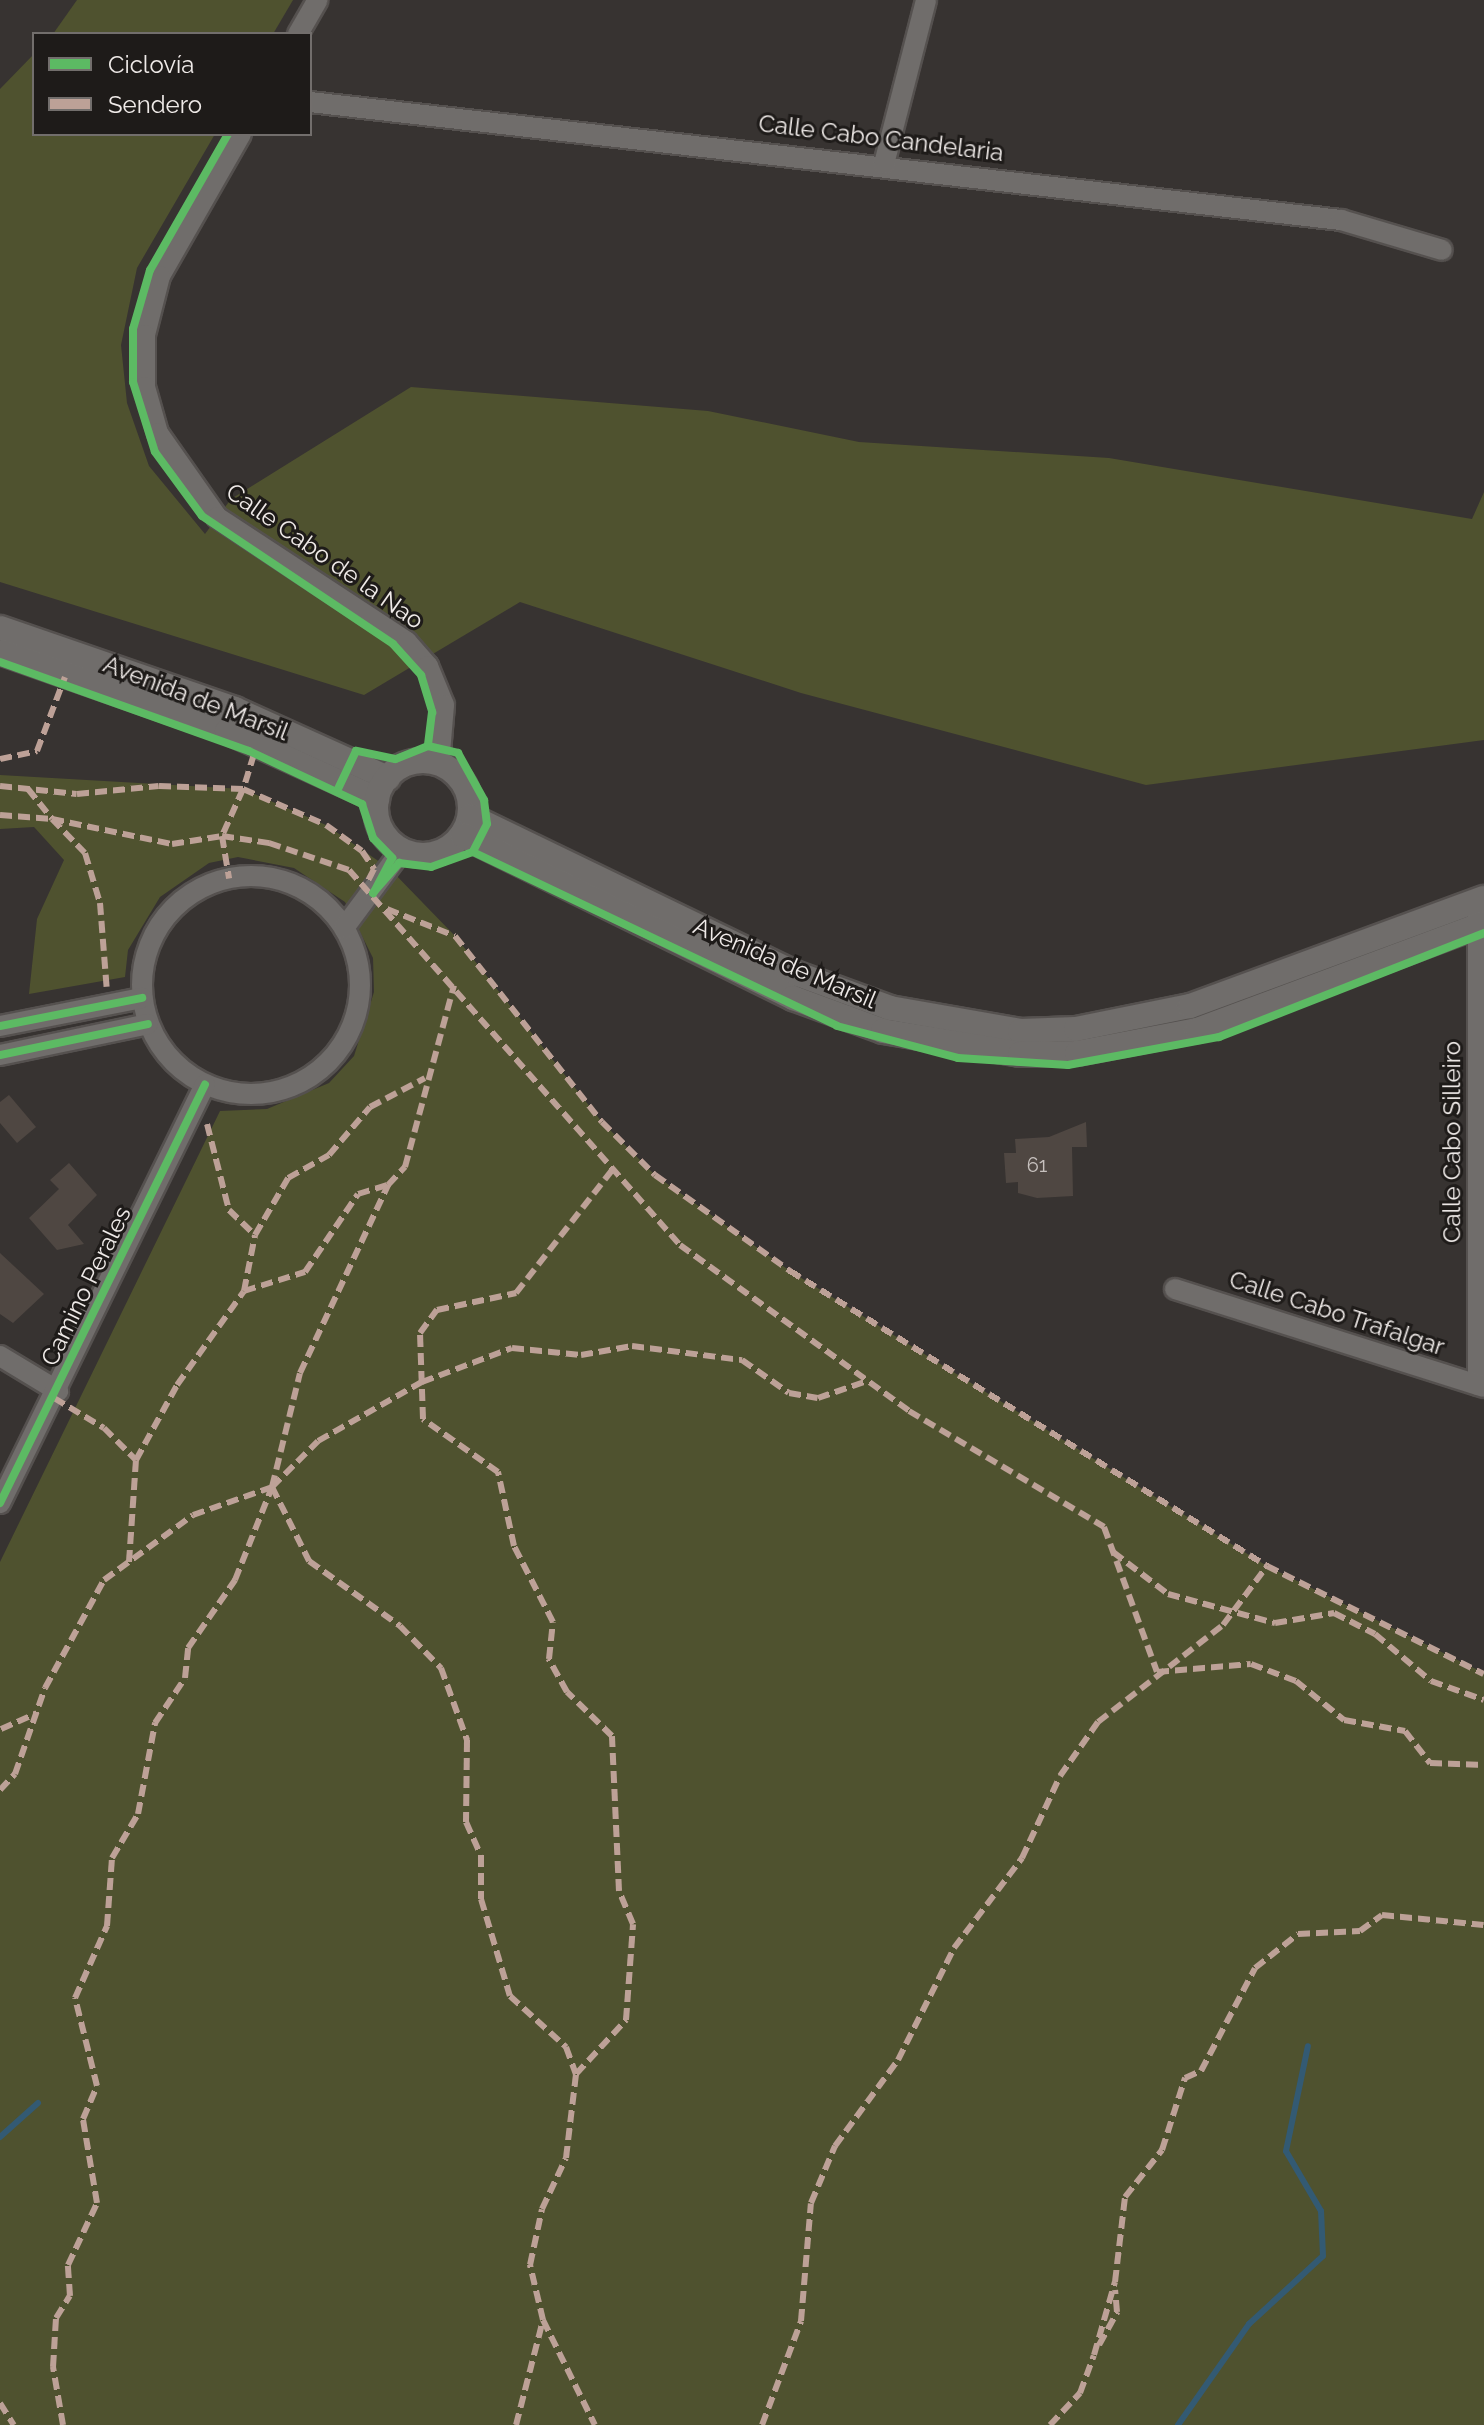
<!DOCTYPE html>
<meta charset="utf-8">
<style>
body{margin:0}
#map{position:relative;width:1484px;height:2425px;overflow:hidden;background:#373331;font-family:Raleway,sans-serif}
div>[style]{position:absolute}
[style*='--x']{left:calc(var(--x)*1px);top:calc(var(--y)*1px);width:calc(var(--w)*1px);rotate:calc(var(--a)*1deg)}
.green>*{inset:0;background:#4f522f}
.stream>*{height:6px;margin:-3px;padding:0 3px;transform-origin:3px;border-radius:3px;background:#335a73}
.building>*{inset:0;background:#4f4742}
.roads{filter:drop-shadow(2px 0 #55514f) drop-shadow(-2px 0 #55514f) drop-shadow(0 2px #55514f) drop-shadow(0 -2px #55514f)}
.minor>*{height:20px;margin:-10px;padding:0 10px;transform-origin:10px;border-radius:10px;background:#706d6b}
.minor>.ring{margin:-10px;padding:0;box-sizing:content-box;background:none;border:20px solid #706d6b;border-radius:50%}
.tertiary>*{height:24px;margin:-12px;padding:0 12px;transform-origin:12px;border-radius:12px;background:#706d6b}
.tertiary>.ring{margin:-12px;padding:0;box-sizing:content-box;background:none;border:24px solid #706d6b;border-radius:50%}
.quiet>*{height:6px;margin-top:-3px;transform-origin:0;background:repeating-linear-gradient(90deg,#bda197 0 12px,transparent 0 18px)}
.cycleway>*{height:8px;margin:-4px;padding:0 4px;transform-origin:4px;border-radius:4px;background:#5cba63}
span{translate:-50% -50%;white-space:nowrap;text-align:center;line-height:1.15;-webkit-text-stroke:6px #1e1b19;paint-order:stroke}
.number-label{font-size:20px;color:#c7c1be}
.number-label span{-webkit-text-stroke-width:0}
.street-label{font-size:24px;color:#efeae8}
.legend{position:absolute;left:32px;top:32px;width:280px;height:104px;box-sizing:border-box;background:#1e1b19;border:2px solid #726e6c;margin:0;padding:10px 14px;list-style:none;font-size:24px;color:#efeae8}
.legend li{display:flex;align-items:center;gap:16px;height:40px}
.legend b{width:40px;border:2px solid #726e6c}
</style>
<div id="map">
<div class="green">
<div style="clip-path:polygon(77px 0,293px 0,273px 34px,53px 34px)"></div>
<div style="clip-path:polygon(34px 54px,34px 134px,215px 134px,137px 268px,121px 345px,127px 403px,149px 466px,205px 534px,231px 499px,411px 387px,708px 411px,859px 442px,1109px 458px,1472px 519px,1484px 492px,1484px 740px,1146px 785px,801px 693px,520px 602px,364px 695px,0 582px,0 89px)"></div>
<div style="clip-path:polygon(0 775px,243px 789px,326px 825px,390px 869px,455px 936px,602px 1122px,655px 1175px,790px 1271px,1267px 1566px,1484px 1673px,1484px 2425px,0 2425px,0 1562px,220px 1111px,267px 1109px,329px 1083px,354px 1056px,374px 992px,373px 958px,345px 902px,294px 868px,238px 857px,209px 863px,160px 897px,128px 950px,125px 977px,29px 994px,37px 919px,64px 860px,34px 827px,0 829px)"></div>
</div>
<div class="stream">
<div style="--x:0;--y:2137;--w:51;--a:-41.8"></div>
<div style="--x:1178;--y:2425;--w:123;--a:-54.9"></div>
<div style="--x:1249;--y:2324;--w:100;--a:-42.6"></div>
<div style="--x:1323;--y:2256;--w:45;--a:-92.5"></div>
<div style="--x:1321;--y:2211;--w:69;--a:-120.3"></div>
<div style="--x:1286;--y:2151;--w:107;--a:-78.2"></div>
</div>
<div class="building">
<div style="clip-path:polygon(9px 1095px,36px 1127px,17px 1143px,0 1123px,0 1102px)"></div>
<div style="clip-path:polygon(1086px 1122px,1087px 1147px,1072px 1147px,1073px 1196px,1037px 1198px,1018px 1193px,1018px 1182px,1006px 1183px,1004px 1153px,1016px 1153px,1015px 1139px,1049px 1137px)"></div>
<div style="clip-path:polygon(69px 1163px,97px 1195px,68px 1225px,84px 1244px,57px 1250px,29px 1218px,59px 1189px,50px 1180px)"></div>
<div style="clip-path:polygon(0 1253px,44px 1294px,13px 1323px,0 1314px)"></div>
</div>
<div class="roads">
<div class="minor">
<div style="--x:298;--y:34;--w:39;--a:-60"></div>
<div style="--x:310;--y:102;--w:1038;--a:6.53"></div>
<div style="--x:1341;--y:220;--w:105;--a:16.5"></div>
<div style="--x:241;--y:134;--w:163;--a:119.7"></div>
<div style="--x:160;--y:276;--w:61;--a:104.3"></div>
<div style="--x:145;--y:335;--w:52;--a:90"></div>
<div style="--x:145;--y:387;--w:48;--a:74.2"></div>
<div style="--x:158;--y:433;--w:103;--a:54.9"></div>
<div style="--x:217;--y:517;--w:227;--a:33.3"></div>
<div style="--x:407;--y:642;--w:32;--a:49"></div>
<div style="--x:428;--y:666;--w:42;--a:67.7"></div>
<div style="--x:444;--y:705;--w:59;--a:94.8"></div>
<div style="--x:884;--y:164;--w:169;--a:-75.6"></div>
<div class="ring" style="left:142px;top:876px;width:198px;height:198px"></div>
<div style="--x:1478;--y:913;--w:472;--a:90"></div>
<div style="--x:344;--y:928;--w:97;--a:-53.4"></div>
<div style="--x:0;--y:1026;--w:145;--a:-11.2"></div>
<div style="--x:0;--y:1055;--w:151;--a:-11.8"></div>
<div style="--x:1175;--y:1289;--w:324;--a:17.6"></div>
<div style="--x:0;--y:1356;--w:68;--a:31.1"></div>
<div style="--x:0;--y:1503;--w:466;--a:-63.9"></div>
</div>
<div class="tertiary">
<div style="--x:0;--y:628;--w:249;--a:19"></div>
<div style="--x:235;--y:709;--w:168;--a:24.3"></div>
<div style="--x:0;--y:652;--w:240;--a:19.2"></div>
<div style="--x:227;--y:731;--w:165;--a:24.4"></div>
<div class="ring" style="left:376px;top:761px;width:70px;height:70px"></div>
<div style="--x:470;--y:816;--w:361;--a:25.8"></div>
<div style="--x:795;--y:973;--w:101;--a:20.2"></div>
<div style="--x:890;--y:1008;--w:132;--a:10"></div>
<div style="--x:1020;--y:1031;--w:56;--a:-2"></div>
<div style="--x:1076;--y:1029;--w:116;--a:-11.4"></div>
<div style="--x:1190;--y:1006;--w:313;--a:-20.2"></div>
<div style="--x:462;--y:835;--w:369;--a:26.2"></div>
<div style="--x:793;--y:998;--w:96;--a:20.1"></div>
<div style="--x:883;--y:1031;--w:139;--a:9.5"></div>
<div style="--x:1020;--y:1054;--w:57;--a:-1"></div>
<div style="--x:1077;--y:1053;--w:122;--a:-10.9"></div>
<div style="--x:1197;--y:1030;--w:306;--a:-20.4"></div>
</div>
</div>
<div class="quiet">
<div style="--x:254;--y:754;--w:37;--a:107"></div>
<div style="--x:243;--y:789;--w:90;--a:23.4"></div>
<div style="--x:326;--y:825;--w:44;--a:35.8"></div>
<div style="--x:362;--y:851;--w:22;--a:56"></div>
<div style="--x:374;--y:869;--w:16;--a:117"></div>
<div style="--x:0;--y:759;--w:38;--a:-12"></div>
<div style="--x:37;--y:751;--w:79;--a:-69.3"></div>
<div style="--x:0;--y:786;--w:77;--a:5.9"></div>
<div style="--x:77;--y:794;--w:82;--a:-5.6"></div>
<div style="--x:159;--y:786;--w:84;--a:2"></div>
<div style="--x:243;--y:789;--w:51;--a:114.1"></div>
<div style="--x:222;--y:836;--w:43;--a:80.5"></div>
<div style="--x:28;--y:789;--w:38;--a:51"></div>
<div style="--x:52;--y:819;--w:123;--a:11.8"></div>
<div style="--x:172;--y:844;--w:51;--a:-9.1"></div>
<div style="--x:222;--y:836;--w:48;--a:8.5"></div>
<div style="--x:269;--y:843;--w:84;--a:18.6"></div>
<div style="--x:349;--y:870;--w:500;--a:48.57"></div>
<div style="--x:680;--y:1245;--w:283;--a:35.9"></div>
<div style="--x:909;--y:1411;--w:227;--a:30.7"></div>
<div style="--x:1104;--y:1527;--w:154;--a:69.9"></div>
<div style="--x:1157;--y:1672;--w:94;--a:-4.9"></div>
<div style="--x:1251;--y:1664;--w:48;--a:20.7"></div>
<div style="--x:1296;--y:1681;--w:62;--a:39.1"></div>
<div style="--x:1344;--y:1720;--w:62;--a:10.2"></div>
<div style="--x:1405;--y:1731;--w:41;--a:52"></div>
<div style="--x:1430;--y:1763;--w:54;--a:2.1"></div>
<div style="--x:0;--y:815;--w:52;--a:4.4"></div>
<div style="--x:52;--y:819;--w:47;--a:45.9"></div>
<div style="--x:85;--y:853;--w:52;--a:73.3"></div>
<div style="--x:100;--y:903;--w:89;--a:85.5"></div>
<div style="--x:387;--y:909;--w:73;--a:21.7"></div>
<div style="--x:455;--y:936;--w:237;--a:51.7"></div>
<div style="--x:602;--y:1122;--w:75;--a:45"></div>
<div style="--x:655;--y:1175;--w:166;--a:35.4"></div>
<div style="--x:790;--y:1271;--w:561;--a:31.73"></div>
<div style="--x:207;--y:1124;--w:89;--a:75.7"></div>
<div style="--x:229;--y:1210;--w:36;--a:44"></div>
<div style="--x:244;--y:1291;--w:57;--a:-78.9"></div>
<div style="--x:255;--y:1235;--w:66;--a:-59.9"></div>
<div style="--x:288;--y:1178;--w:47;--a:-29.3"></div>
<div style="--x:329;--y:1155;--w:63;--a:-49.5"></div>
<div style="--x:370;--y:1107;--w:62;--a:-27.8"></div>
<div style="--x:54;--y:1398;--w:58;--a:31"></div>
<div style="--x:104;--y:1428;--w:45;--a:45"></div>
<div style="--x:272;--y:1487;--w:83;--a:63.4"></div>
<div style="--x:309;--y:1561;--w:112;--a:35.5"></div>
<div style="--x:400;--y:1626;--w:59;--a:45.7"></div>
<div style="--x:441;--y:1668;--w:77;--a:70.1"></div>
<div style="--x:467;--y:1740;--w:82;--a:90.7"></div>
<div style="--x:466;--y:1822;--w:36;--a:66"></div>
<div style="--x:481;--y:1855;--w:44;--a:90"></div>
<div style="--x:481;--y:1899;--w:101;--a:73.4"></div>
<div style="--x:510;--y:1996;--w:76;--a:42.3"></div>
<div style="--x:566;--y:2047;--w:29;--a:70"></div>
<div style="--x:1113;--y:1552;--w:69;--a:37.4"></div>
<div style="--x:1168;--y:1594;--w:111;--a:15.2"></div>
<div style="--x:1275;--y:1623;--w:60;--a:-9.6"></div>
<div style="--x:1334;--y:1613;--w:46;--a:27.1"></div>
<div style="--x:1375;--y:1634;--w:73;--a:40"></div>
<div style="--x:1431;--y:1681;--w:56;--a:19.7"></div>
<div style="--x:129;--y:1562;--w:102;--a:-86.1"></div>
<div style="--x:136;--y:1460;--w:85;--a:-61.3"></div>
<div style="--x:177;--y:1385;--w:115;--a:-54.5"></div>
<div style="--x:244;--y:1291;--w:64;--a:-17.3"></div>
<div style="--x:305;--y:1272;--w:94;--a:-55.8"></div>
<div style="--x:358;--y:1194;--w:31;--a:-17"></div>
<div style="--x:1;--y:1729;--w:39;--a:-24"></div>
<div style="--x:0;--y:1790;--w:22;--a:-47"></div>
<div style="--x:15;--y:1774;--w:91;--a:-70.8"></div>
<div style="--x:45;--y:1688;--w:123;--a:-61.4"></div>
<div style="--x:104;--y:1580;--w:110;--a:-36.1"></div>
<div style="--x:193;--y:1515;--w:84;--a:-19.5"></div>
<div style="--x:272;--y:1487;--w:65;--a:-45"></div>
<div style="--x:318;--y:1441;--w:120;--a:-29.6"></div>
<div style="--x:422;--y:1382;--w:96;--a:-20.7"></div>
<div style="--x:512;--y:1348;--w:69;--a:5.8"></div>
<div style="--x:581;--y:1355;--w:52;--a:-10"></div>
<div style="--x:632;--y:1346;--w:111;--a:7.3"></div>
<div style="--x:742;--y:1360;--w:57;--a:35.1"></div>
<div style="--x:789;--y:1393;--w:29;--a:10"></div>
<div style="--x:818;--y:1398;--w:52;--a:-19.1"></div>
<div style="--x:543;--y:2320;--w:117;--a:63.7"></div>
<div style="--x:1099;--y:2345;--w:38;--a:-61"></div>
<div style="--x:1117;--y:2312;--w:22;--a:-95"></div>
<div style="--x:0;--y:2403;--w:26;--a:58"></div>
<div style="--x:63;--y:2425;--w:59;--a:-99.8"></div>
<div style="--x:53;--y:2367;--w:49;--a:-86.5"></div>
<div style="--x:56;--y:2318;--w:26;--a:-58"></div>
<div style="--x:70;--y:2296;--w:31;--a:-94"></div>
<div style="--x:68;--y:2265;--w:68;--a:-64.9"></div>
<div style="--x:97;--y:2203;--w:85;--a:-99.5"></div>
<div style="--x:83;--y:2119;--w:36;--a:-67"></div>
<div style="--x:97;--y:2086;--w:91;--a:-104"></div>
<div style="--x:75;--y:1998;--w:79;--a:-66"></div>
<div style="--x:107;--y:1926;--w:68;--a:-85.8"></div>
<div style="--x:112;--y:1858;--w:51;--a:-59.4"></div>
<div style="--x:138;--y:1814;--w:93;--a:-79.4"></div>
<div style="--x:155;--y:1723;--w:54;--a:-56.3"></div>
<div style="--x:185;--y:1678;--w:30;--a:-84"></div>
<div style="--x:188;--y:1648;--w:83;--a:-55.3"></div>
<div style="--x:235;--y:1580;--w:100;--a:-68.3"></div>
<div style="--x:272;--y:1487;--w:117;--a:-76.2"></div>
<div style="--x:300;--y:1373;--w:208;--a:-64.9"></div>
<div style="--x:388;--y:1185;--w:25;--a:-47"></div>
<div style="--x:405;--y:1167;--w:188;--a:-74.9"></div>
<div style="--x:516;--y:2425;--w:108;--a:-75.6"></div>
<div style="--x:543;--y:2320;--w:57;--a:-103.3"></div>
<div style="--x:530;--y:2265;--w:57;--a:-77.9"></div>
<div style="--x:542;--y:2209;--w:56;--a:-64.8"></div>
<div style="--x:566;--y:2158;--w:85;--a:-83.2"></div>
<div style="--x:576;--y:2074;--w:74;--a:-47.2"></div>
<div style="--x:626;--y:2020;--w:96;--a:-85.8"></div>
<div style="--x:633;--y:1924;--w:36;--a:-113"></div>
<div style="--x:619;--y:1891;--w:155;--a:-92.6"></div>
<div style="--x:612;--y:1736;--w:63;--a:-135.6"></div>
<div style="--x:567;--y:1692;--w:38;--a:-119"></div>
<div style="--x:549;--y:1659;--w:37;--a:-84"></div>
<div style="--x:553;--y:1622;--w:85;--a:-117.2"></div>
<div style="--x:514;--y:1546;--w:76;--a:-102.2"></div>
<div style="--x:498;--y:1472;--w:92;--a:-144.8"></div>
<div style="--x:423;--y:1419;--w:86;--a:-92"></div>
<div style="--x:420;--y:1333;--w:29;--a:-54"></div>
<div style="--x:437;--y:1310;--w:81;--a:-12.1"></div>
<div style="--x:516;--y:1293;--w:157;--a:-52"></div>
<div style="--x:762;--y:2425;--w:111;--a:-69.4"></div>
<div style="--x:801;--y:2321;--w:118;--a:-85.2"></div>
<div style="--x:811;--y:2203;--w:62;--a:-67.2"></div>
<div style="--x:835;--y:2146;--w:107;--a:-53.8"></div>
<div style="--x:898;--y:2060;--w:125;--a:-63.4"></div>
<div style="--x:954;--y:1948;--w:113;--a:-52.9"></div>
<div style="--x:1022;--y:1858;--w:90;--a:-65.1"></div>
<div style="--x:1060;--y:1776;--w:66;--a:-54.9"></div>
<div style="--x:1098;--y:1722;--w:158;--a:-37.8"></div>
<div style="--x:1223;--y:1625;--w:74;--a:-53.3"></div>
<div style="--x:1267;--y:1566;--w:242;--a:26.5"></div>
<div style="--x:1050;--y:2425;--w:44;--a:-46.8"></div>
<div style="--x:1080;--y:2393;--w:40;--a:-69.8"></div>
<div style="--x:1094;--y:2355;--w:76;--a:-74"></div>
<div style="--x:1115;--y:2282;--w:86;--a:-83.3"></div>
<div style="--x:1125;--y:2197;--w:60;--a:-51.8"></div>
<div style="--x:1162;--y:2150;--w:76;--a:-72.3"></div>
<div style="--x:1185;--y:2078;--w:17;--a:-24"></div>
<div style="--x:1201;--y:2071;--w:116;--a:-62.3"></div>
<div style="--x:1255;--y:1968;--w:55;--a:-38.3"></div>
<div style="--x:1298;--y:1934;--w:62;--a:-2.8"></div>
<div style="--x:1360;--y:1931;--w:27;--a:-36"></div>
<div style="--x:1382;--y:1915;--w:102;--a:5.6"></div>
</div>
<div class="cycleway">
<div style="--x:228;--y:134;--w:157;--a:119.8"></div>
<div style="--x:150;--y:270;--w:61;--a:106.1"></div>
<div style="--x:133;--y:329;--w:53;--a:90"></div>
<div style="--x:133;--y:382;--w:73;--a:72.6"></div>
<div style="--x:155;--y:452;--w:79;--a:53.7"></div>
<div style="--x:202;--y:516;--w:230;--a:33.8"></div>
<div style="--x:393;--y:644;--w:42;--a:47.9"></div>
<div style="--x:421;--y:675;--w:39;--a:73"></div>
<div style="--x:432;--y:712;--w:34;--a:97"></div>
<div style="--x:428;--y:746;--w:35;--a:158"></div>
<div style="--x:395;--y:759;--w:40;--a:-168"></div>
<div style="--x:356;--y:751;--w:44;--a:115.4"></div>
<div style="--x:0;--y:662;--w:264;--a:19.7"></div>
<div style="--x:249;--y:751;--w:125;--a:25.1"></div>
<div style="--x:362;--y:804;--w:36;--a:72"></div>
<div style="--x:373;--y:838;--w:28;--a:46"></div>
<div style="--x:392;--y:858;--w:40;--a:118"></div>
<div style="--x:373;--y:893;--w:40;--a:-49"></div>
<div style="--x:399;--y:863;--w:32;--a:7"></div>
<div style="--x:431;--y:867;--w:45;--a:-19.7"></div>
<div style="--x:473;--y:852;--w:403;--a:25.5"></div>
<div style="--x:837;--y:1026;--w:125;--a:14.8"></div>
<div style="--x:958;--y:1058;--w:110;--a:3.6"></div>
<div style="--x:1068;--y:1065;--w:154;--a:-10.5"></div>
<div style="--x:1219;--y:1037;--w:285;--a:-21.4"></div>
<div style="--x:428;--y:746;--w:31;--a:13"></div>
<div style="--x:458;--y:753;--w:54;--a:61"></div>
<div style="--x:484;--y:800;--w:24;--a:83"></div>
<div style="--x:487;--y:824;--w:31;--a:117"></div>
<div style="--x:0;--y:1026;--w:145;--a:-11.2"></div>
<div style="--x:0;--y:1055;--w:151;--a:-11.8"></div>
<div style="--x:0;--y:1503;--w:466;--a:-63.9"></div>
</div>
<div class="number-label">
<span style="left:1037px;top:1165px">61</span>
</div>
<div class="street-label">
<span style="left:881px;top:138px;rotate:7deg">Calle Cabo Candelaria</span>
<span style="left:325px;top:556px;rotate:35deg">Calle Cabo de la Nao</span>
<span style="left:196px;top:698px;rotate:21deg">Avenida de Marsil</span>
<span style="left:785px;top:963px;rotate:23deg">Avenida de Marsil</span>
<span style="left:1452px;top:1142px;rotate:-90deg">Calle Cabo Silleiro</span>
<span style="left:86px;top:1286px;rotate:-64deg">Camino Perales</span>
<span style="left:1337px;top:1313px;rotate:18deg">Calle Cabo Trafalgar</span>
</div>
<ul class="legend">
<li><b style="height:10px;background:#5cba63"></b>Ciclovía</li>
<li><b style="height:10px;background:#bda197"></b>Sendero</li>
</ul>
</div>
